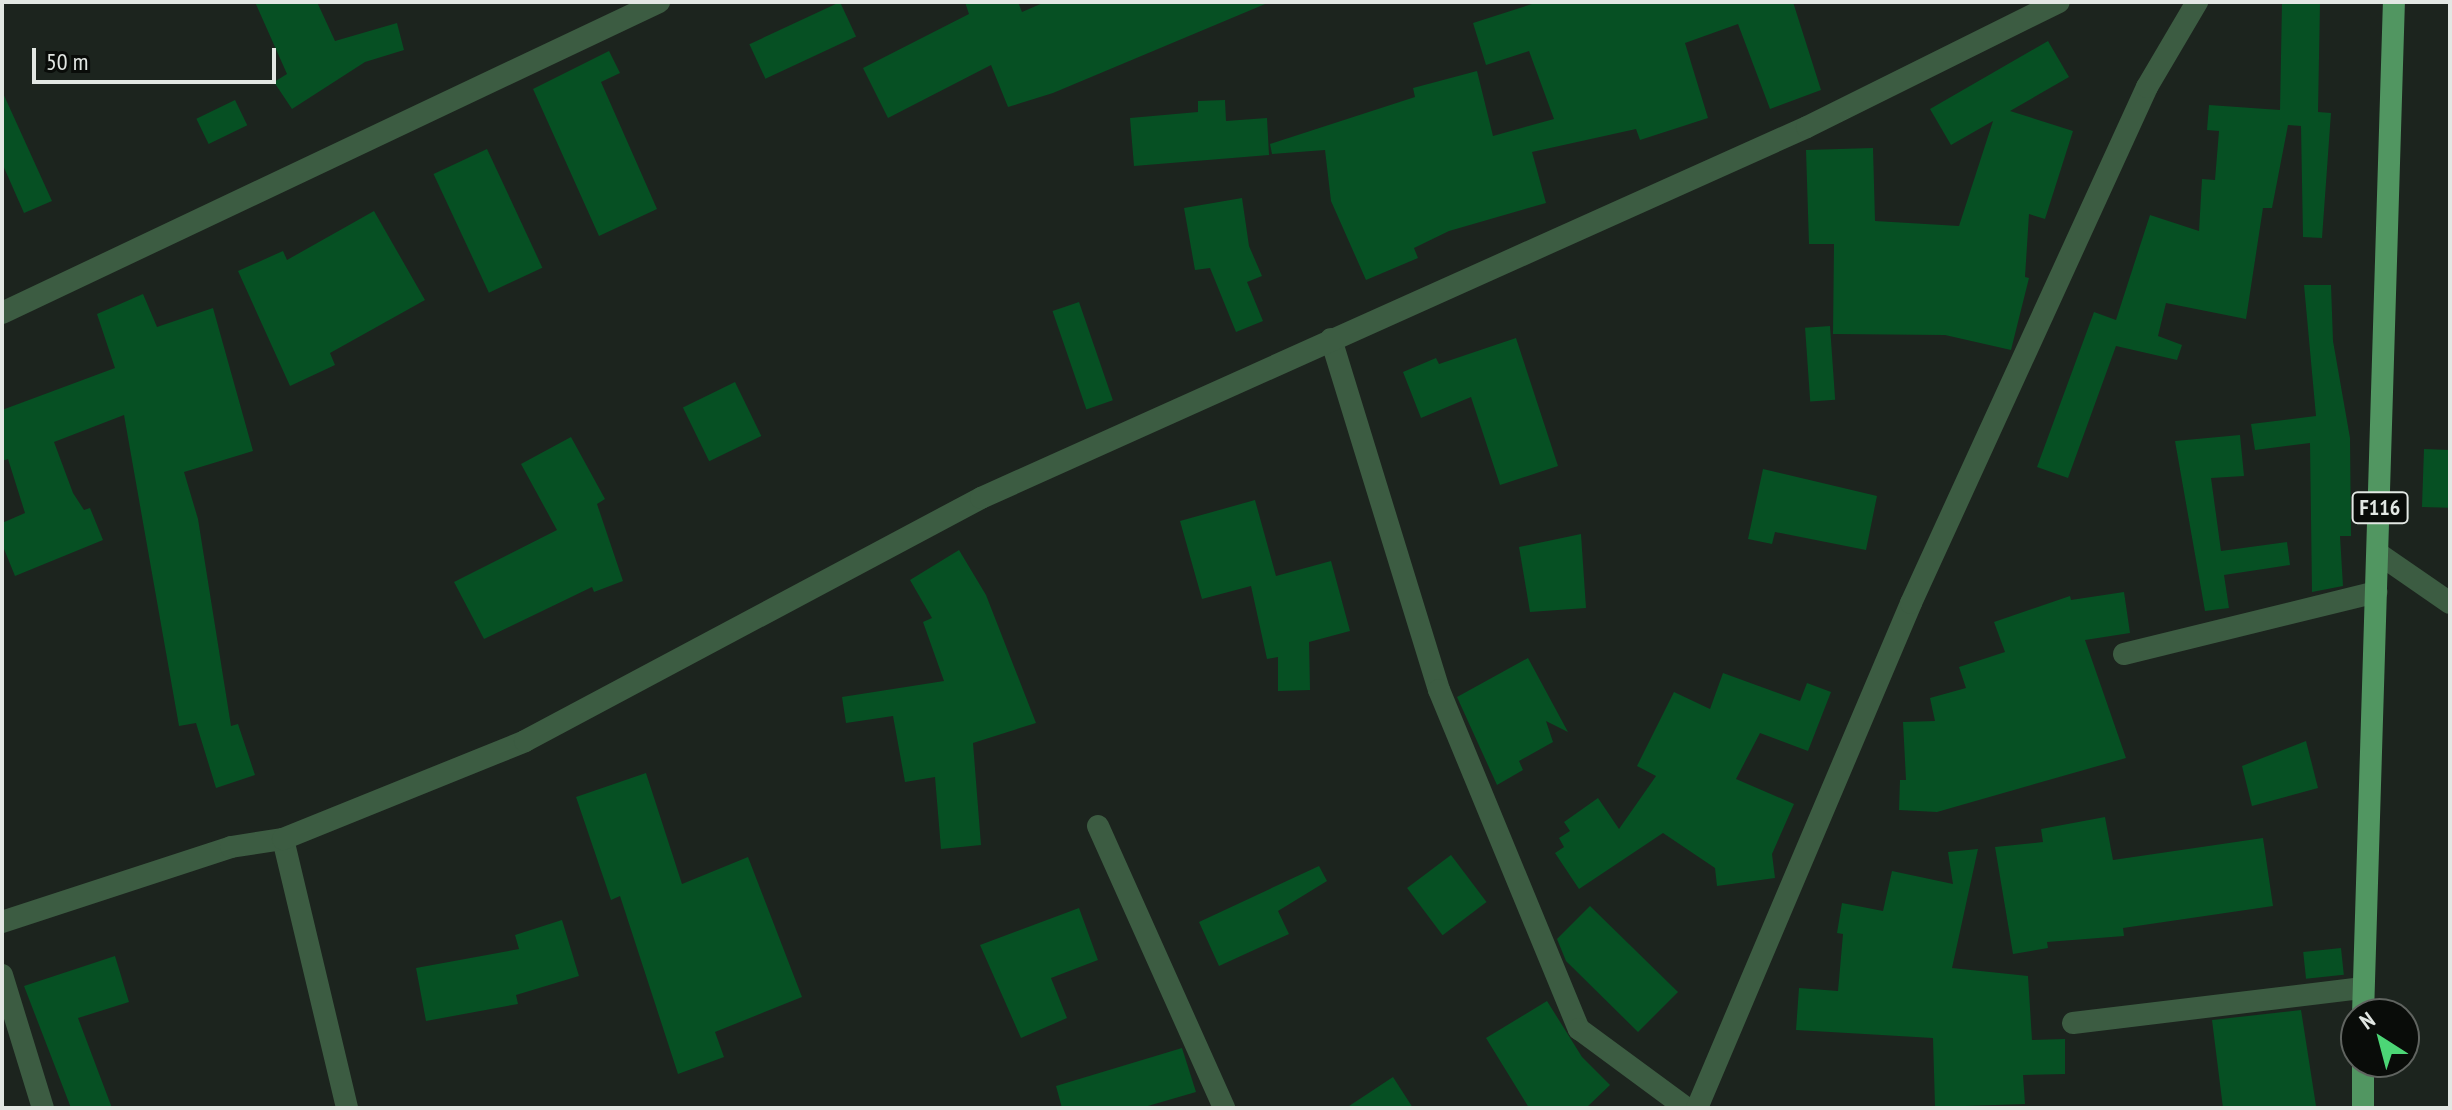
<!DOCTYPE html>
<style>
body{margin:0}
#map{position:relative;width:2452px;height:1110px;overflow:hidden;background:#1c241e;font-family:"PT Sans Narrow",sans-serif}
div>[style]{position:absolute}
[style*='--x']{left:calc(var(--x)*1px);top:calc(var(--y)*1px);width:calc(var(--w)*1px);rotate:calc(var(--a)*1deg)}
.building>*{inset:0;background:#065023;transform-origin:0 0}
.minor>*{height:22px;margin:-11px;padding:0 11px;transform-origin:11px;border-radius:11px;background:#3c5c42}
.tertiary>*{height:22px;margin:-11px;padding:0 11px;transform-origin:11px;border-radius:11px;background:#3c5c42}
.primary>*{height:22px;margin:-11px;padding:0 11px;transform-origin:11px;border-radius:11px;background:#519661}
span{translate:-50% -50%;white-space:nowrap;text-align:center;line-height:1.15;-webkit-text-stroke:6px #090c09;paint-order:stroke}
.shield-label span{padding:2px 6px;background:#090c09;border:2px solid;border-radius:6px;-webkit-text-stroke-width:0}
.shield-label{font-size:22px;color:#e2e7e3;font-weight:700}
.frame{position:absolute;inset:0;border:4px solid #e2e7e3;pointer-events:none}
.north{position:absolute;left:2340px;top:998px;width:80px;height:80px;box-sizing:border-box;background:#090c09;border:2px solid #606460;border-radius:50%;rotate:324deg;font-size:22px;font-weight:700;line-height:32px;text-align:center;color:#e2e7e3}
.north::after{content:'';display:block;margin:auto;width:28px;height:36px;background:#4cd676;clip-path:polygon(50% 0,100% 100%,50% 72%,0 100%)}
.scale{position:absolute;left:32px;top:48px;width:244px;height:36px;box-sizing:border-box;border:4px solid #e2e7e3;border-top:0;padding-left:10px;font-size:24px;line-height:28px;white-space:nowrap;color:#e2e7e3;-webkit-text-stroke:6px #090c09;paint-order:stroke}
</style>
<div id="map">
<div class="building">
<div style="clip-path:polygon(255px 2px,317px 2px,335px 41px,397px 23px,404px 50px,365px 62px,292px 109px,274px 82px,287px 74px)"></div>
<div style="left:840px;top:2px;width:38px;height:100px;rotate:65deg"></div>
<div style="clip-path:polygon(965px 2px,1018px 2px,1022px 12px,1045px 2px,1270px 2px,1053px 93px,1008px 107px,991px 65px,888px 118px,863px 68px,969px 14px)"></div>
<div style="clip-path:polygon(1538px 2px,1793px 2px,1821px 90px,1770px 109px,1738px 24px,1685px 43px,1708px 118px,1640px 140px,1636px 129px,1532px 152px,1546px 203px,1449px 231px,1414px 248px,1418px 258px,1366px 280px,1331px 201px,1325px 150px,1272px 154px,1270px 144px,1415px 97px,1413px 88px,1477px 71px,1493px 136px,1554px 119px,1529px 51px,1486px 65px,1473px 23px)"></div>
<div style="clip-path:polygon(2282px 2px,2320px 2px,2318px 112px,2331px 113px,2322px 238px,2303px 237px,2301px 126px,2288px 125px,2272px 208px,2263px 208px,2246px 319px,2166px 303px,2158px 336px,2182px 345px,2177px 360px,2116px 346px,2068px 478px,2037px 467px,2094px 312px,2116px 320px,2150px 215px,2199px 231px,2202px 179px,2215px 180px,2219px 131px,2207px 130px,2209px 105px,2280px 110px)"></div>
<div style="clip-path:polygon(2048px 41px,2069px 77px,2010px 111px,2073px 131px,2045px 219px,2029px 214px,2025px 277px,2029px 278px,2011px 350px,1945px 335px,1833px 334px,1834px 244px,1809px 244px,1806px 150px,1873px 148px,1875px 221px,1959px 226px,1993px 121px,1951px 145px,1930px 109px)"></div>
<div style="clip-path:polygon(609px 51px,620px 73px,601px 82px,657px 209px,599px 236px,533px 89px)"></div>
<div style="clip-path:polygon(2px 91px,52px 201px,24px 213px,2px 163px)"></div>
<div style="left:235px;top:100px;width:28px;height:43px;rotate:64deg"></div>
<div style="clip-path:polygon(1225px 100px,1226px 121px,1267px 118px,1269px 155px,1134px 166px,1130px 118px,1198px 112px,1198px 101px)"></div>
<div style="left:487px;top:149px;width:131px;height:59px;rotate:65deg"></div>
<div style="clip-path:polygon(1242px 198px,1249px 246px,1262px 276px,1247px 282px,1263px 321px,1236px 332px,1210px 268px,1195px 270px,1184px 208px)"></div>
<div style="clip-path:polygon(374px 211px,425px 300px,330px 353px,335px 365px,290px 386px,238px 271px,283px 251px,287px 260px)"></div>
<div style="clip-path:polygon(2304px 285px,2331px 285px,2333px 341px,2350px 438px,2351px 536px,2340px 536px,2343px 586px,2312px 592px,2310px 443px,2255px 450px,2251px 424px,2316px 416px)"></div>
<div style="clip-path:polygon(143px 294px,157px 327px,213px 308px,253px 451px,184px 472px,198px 519px,231px 726px,238px 724px,255px 775px,216px 788px,196px 723px,179px 726px,124px 415px,54px 442px,73px 493px,84px 510px,90px 508px,103px 540px,15px 576px,2px 544px,2px 523px,25px 513px,8px 459px,2px 461px,2px 410px,115px 368px,97px 314px)"></div>
<div style="left:1079px;top:302px;width:104px;height:28px;rotate:71deg"></div>
<div style="left:1830px;top:326px;width:74px;height:25px;rotate:86deg"></div>
<div style="clip-path:polygon(1516px 338px,1558px 466px,1500px 485px,1471px 397px,1421px 418px,1403px 372px,1436px 358px,1439px 364px)"></div>
<div style="left:735px;top:382px;width:60px;height:58px;rotate:64deg"></div>
<div style="clip-path:polygon(2240px 435px,2244px 476px,2211px 478px,2221px 551px,2287px 542px,2290px 565px,2224px 575px,2229px 608px,2205px 611px,2175px 441px)"></div>
<div style="clip-path:polygon(571px 437px,605px 499px,597px 504px,623px 581px,594px 592px,592px 587px,484px 639px,454px 582px,557px 530px,521px 464px)"></div>
<div style="left:2424px;top:449px;width:26px;height:58px;rotate:2deg"></div>
<div style="clip-path:polygon(1763px 469px,1877px 496px,1866px 550px,1775px 532px,1772px 544px,1748px 539px)"></div>
<div style="clip-path:polygon(1255px 500px,1276px 576px,1331px 561px,1350px 631px,1309px 642px,1310px 690px,1278px 691px,1278px 657px,1267px 659px,1251px 586px,1202px 599px,1180px 521px)"></div>
<div style="clip-path:polygon(1581px 534px,1586px 608px,1530px 612px,1519px 547px)"></div>
<div style="clip-path:polygon(959px 550px,986px 595px,1036px 723px,973px 743px,981px 845px,941px 849px,935px 777px,905px 782px,893px 716px,846px 723px,842px 697px,944px 681px,923px 622px,932px 618px,910px 580px)"></div>
<div style="clip-path:polygon(2124px 592px,2130px 633px,2085px 640px,2126px 758px,1937px 812px,1899px 810px,1900px 780px,1906px 780px,1903px 722px,1935px 721px,1930px 698px,1966px 688px,1959px 667px,2005px 652px,1994px 622px,2070px 596px,2071px 600px)"></div>
<div style="clip-path:polygon(1528px 658px,1568px 732px,1546px 721px,1553px 742px,1519px 761px,1523px 770px,1497px 785px,1457px 697px)"></div>
<div style="clip-path:polygon(1723px 673px,1800px 701px,1807px 683px,1831px 692px,1808px 751px,1760px 733px,1736px 779px,1794px 804px,1772px 854px,1775px 878px,1717px 886px,1715px 868px,1663px 833px,1579px 889px,1555px 853px,1564px 847px,1559px 838px,1570px 831px,1564px 822px,1598px 798px,1619px 829px,1656px 776px,1637px 766px,1674px 692px,1710px 709px)"></div>
<div style="clip-path:polygon(2306px 741px,2318px 788px,2252px 806px,2242px 766px)"></div>
<div style="clip-path:polygon(646px 773px,682px 884px,748px 857px,802px 997px,715px 1032px,724px 1057px,678px 1074px,620px 896px,611px 900px,576px 797px)"></div>
<div style="clip-path:polygon(2105px 817px,2113px 860px,2263px 838px,2273px 906px,2123px 928px,2124px 936px,2047px 942px,2048px 948px,2013px 954px,1995px 847px,2043px 842px,2041px 829px)"></div>
<div style="clip-path:polygon(1978px 849px,1952px 968px,2028px 976px,2032px 1040px,2065px 1039px,2065px 1074px,2023px 1075px,2025px 1104px,1935px 1107px,1933px 1038px,1796px 1030px,1799px 988px,1838px 991px,1843px 934px,1837px 933px,1842px 903px,1883px 911px,1892px 871px,1953px 884px,1948px 852px)"></div>
<div style="left:1451px;top:855px;width:59px;height:55px;rotate:53deg"></div>
<div style="clip-path:polygon(1319px 866px,1327px 881px,1278px 911px,1289px 934px,1219px 966px,1199px 922px)"></div>
<div style="clip-path:polygon(1590px 906px,1678px 992px,1638px 1032px,1566px 961px,1557px 939px)"></div>
<div style="clip-path:polygon(1079px 908px,1098px 960px,1051px 978px,1067px 1018px,1021px 1038px,980px 945px)"></div>
<div style="clip-path:polygon(562px 920px,579px 976px,516px 995px,518px 1004px,426px 1021px,416px 968px,519px 949px,515px 935px)"></div>
<div style="left:2341px;top:948px;width:27px;height:38px;rotate:84deg"></div>
<div style="clip-path:polygon(115px 956px,129px 1002px,78px 1018px,112px 1108px,71px 1108px,24px 986px)"></div>
<div style="clip-path:polygon(1547px 1001px,1582px 1057px,1610px 1085px,1586px 1108px,1529px 1108px,1486px 1038px)"></div>
<div style="clip-path:polygon(2301px 1010px,2316px 1106px,2223px 1108px,2212px 1020px)"></div>
<div style="clip-path:polygon(1182px 1048px,1196px 1092px,1141px 1108px,1062px 1108px,1056px 1086px)"></div>
<div style="clip-path:polygon(1393px 1077px,1413px 1108px,1346px 1108px)"></div>
</div>
<div class="minor">
<div style="--x:1331;--y:339;--w:367;--a:72.9"></div>
<div style="--x:1439;--y:690;--w:367;--a:67.6"></div>
<div style="--x:1579;--y:1029;--w:133;--a:36.4"></div>
<div style="--x:2379;--y:554;--w:86;--a:34.6"></div>
<div style="--x:2124;--y:654;--w:260;--a:-13.8"></div>
<div style="--x:1098;--y:826;--w:309;--a:65.9"></div>
<div style="--x:283;--y:839;--w:277;--a:76.6"></div>
<div style="--x:2;--y:922;--w:241;--a:-18.1"></div>
<div style="--x:231;--y:847;--w:53;--a:-8.7"></div>
<div style="--x:283;--y:839;--w:261;--a:-22"></div>
<div style="--x:525;--y:741;--w:517;--a:-28.05"></div>
<div style="--x:981;--y:498;--w:905;--a:-24.19"></div>
<div style="--x:1807;--y:127;--w:281;--a:-26.4"></div>
<div style="--x:2;--y:975;--w:139;--a:72.9"></div>
<div style="--x:2073;--y:1023;--w:292;--a:-6.9"></div>
<div style="--x:1697;--y:1108;--w:548;--a:-67.03"></div>
<div style="--x:1911;--y:603;--w:567;--a:-65.42"></div>
<div style="--x:2147;--y:87;--w:99;--a:-59.5"></div>
</div>
<div class="tertiary">
<div style="--x:2;--y:313;--w:727;--a:-25.33"></div>
</div>
<div class="primary">
<div style="--x:2363;--y:1014;--w:1012;--a:-88.25"></div>
<div style="--x:2363;--y:1108;--w:46;--a:-90"></div>
</div>
<div class="shield-label">
<span style="left:2380px;top:508px">F116</span>
</div>
<div class="frame"></div>
<div class="north">N</div>
<div class="scale">50 m</div>
</div>
